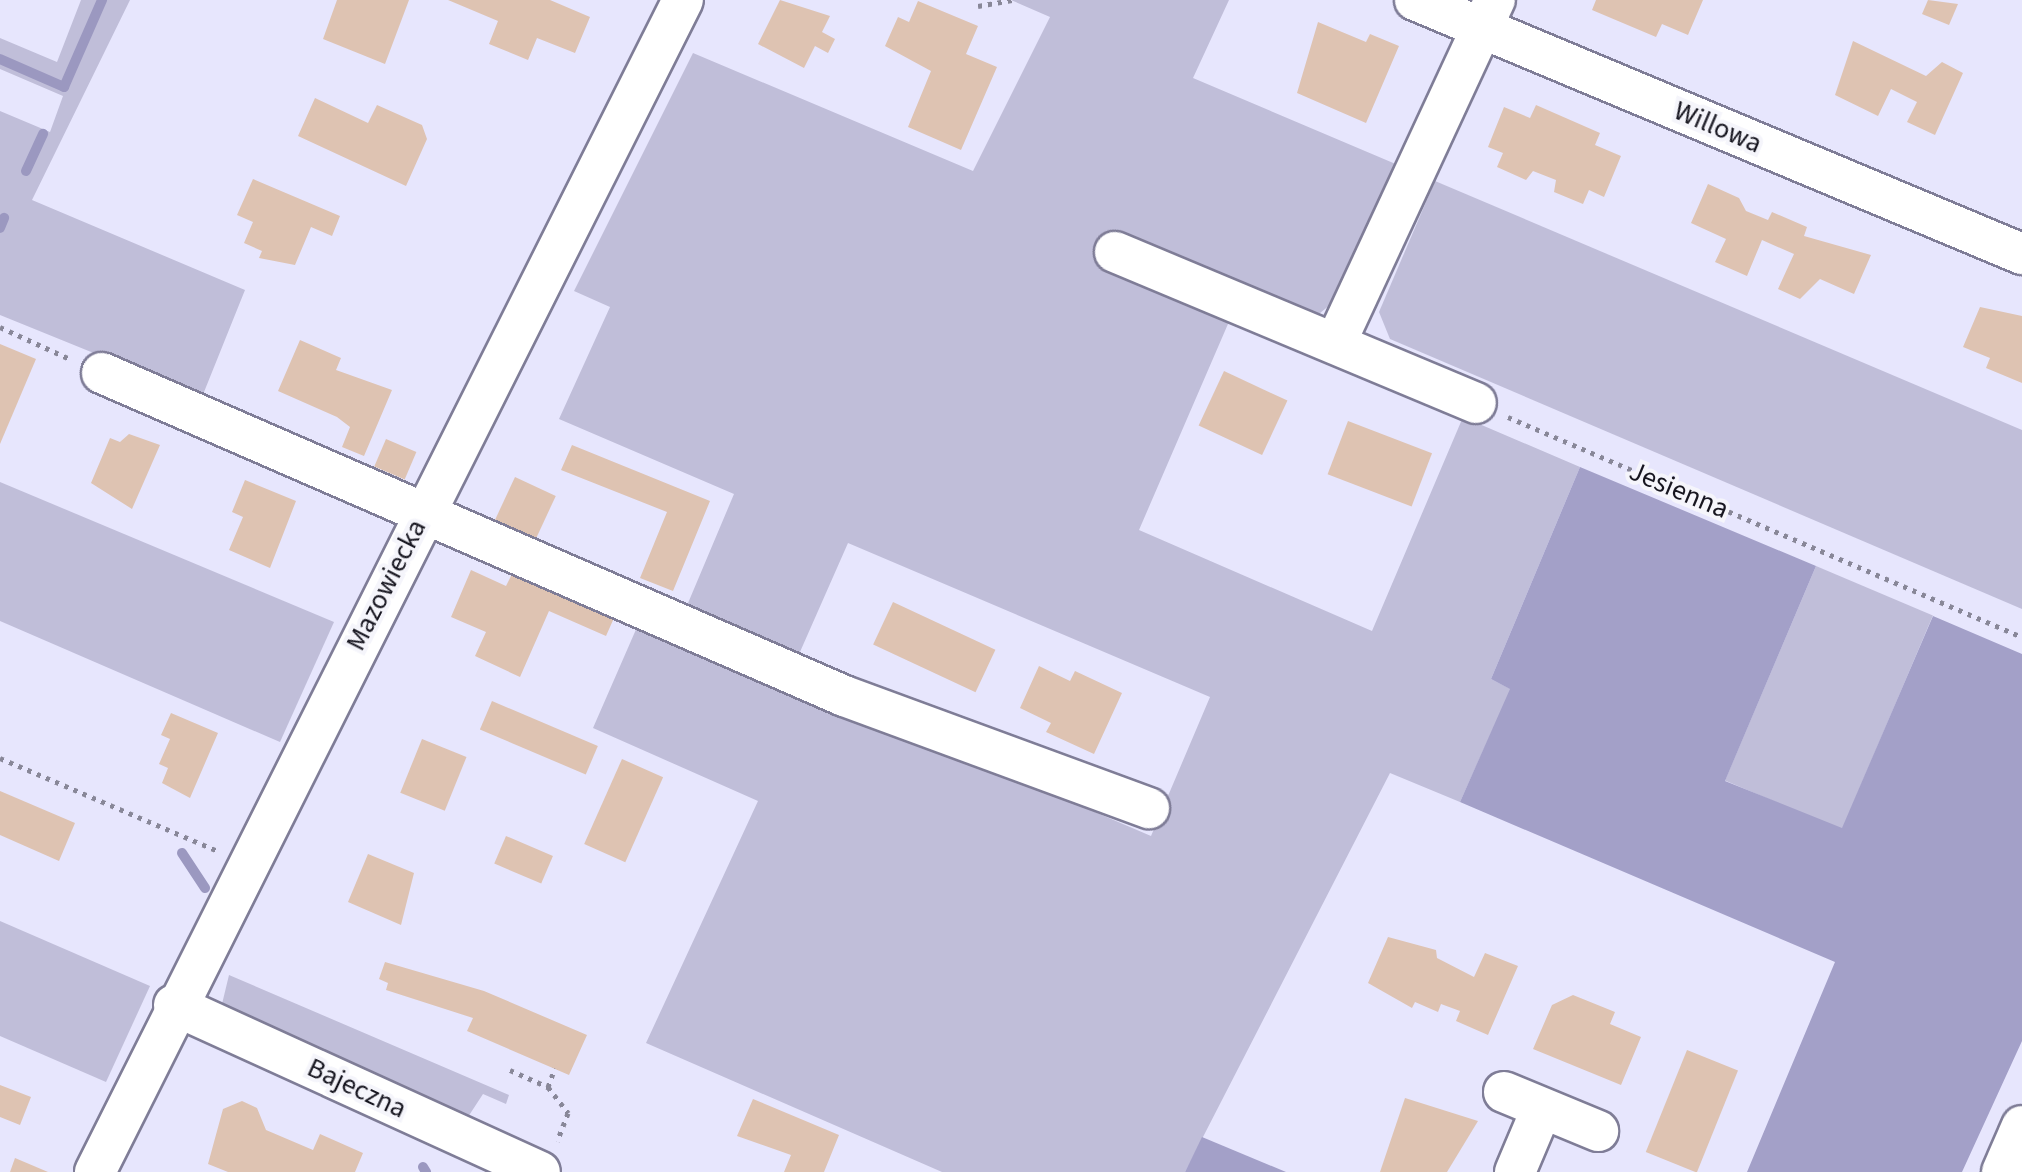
<!DOCTYPE html>
<style>
body{margin:0}
#map{position:relative;width:2022px;height:1172px;overflow:hidden;background:#e7e6fd;font-family:"Source Sans 3",sans-serif}
div>[style]{position:absolute}
[style*='--x']{left:calc(var(--x)*1px);top:calc(var(--y)*1px);width:calc(var(--w)*1px);rotate:calc(var(--a)*1deg)}
.green>*{inset:0;background:#c0bed9;transform-origin:0 0}
.forest>*{inset:0;background:#a3a0c8}
.stream>*{height:10px;margin:-5px;padding:0 5px;transform-origin:5px;border-radius:5px;background:#9b98c0}
.building>*{inset:0;background:#dec3b2;transform-origin:0 0}
.path>*{height:5px;margin-top:-2.5px;transform-origin:0;background:repeating-linear-gradient(90deg,#888798 0 4px,transparent 0 10px)}
.roads{filter:drop-shadow(2px 0 #7f7d97) drop-shadow(-2px 0 #7f7d97) drop-shadow(0 2px #7f7d97) drop-shadow(0 -2px #7f7d97)}
.minor>*{height:40px;margin:-20px;padding:0 20px;transform-origin:20px;border-radius:20px;background:#fff}
span{translate:-50% -50%;white-space:nowrap;text-align:center;line-height:1.15;-webkit-text-stroke:8px #f5f5fb;paint-order:stroke}
.street-label{font-size:28px;color:#171620}
</style>
<div id="map">
<div class="green">
<div style="clip-path:polygon(81px 0,130px 0,32px 200px,245px 290px,202px 397px,0 315px,0 111px,50px 132px,63px 96px,0 69px,0 38px,57px 62px)"></div>
<div style="clip-path:polygon(1011px 0,1229px 0,1193px 78px,1398px 165px,1342px 295px,1314px 318px,1106px 232px,1095px 257px,1231px 317px,1139px 530px,1372px 631px,1463px 417px,1580px 467px,1491px 679px,1511px 689px,1460px 802px,1390px 773px,1185px 1172px,942px 1172px,646px 1043px,758px 801px,593px 728px,641px 618px,1151px 836px,1210px 697px,848px 543px,796px 661px,683px 615px,734px 494px,559px 419px,610px 307px,574px 291px,693px 53px,973px 171px,1050px 17px)"></div>
<div style="clip-path:polygon(1435px 181px,2022px 430px,2022px 609px,1390px 339px,1379px 312px)"></div>
<div style="clip-path:polygon(0 482px,334px 622px,280px 742px,0 621px)"></div>
<div style="left:1816px;top:566px;width:127px;height:233px;rotate:23deg"></div>
<div style="clip-path:polygon(0 921px,150px 986px,106px 1082px,0 1036px)"></div>
<div style="clip-path:polygon(229px 975px,509px 1095px,506px 1104px,483px 1094px,466px 1120px,240px 1024px,222px 1004px)"></div>
</div>
<div class="forest">
<div style="clip-path:polygon(1580px 467px,1816px 566px,1725px 781px,1842px 828px,1933px 616px,2022px 654px,2022px 1041px,1962px 1172px,1747px 1172px,1835px 962px,1460px 802px,1510px 689px,1491px 679px)"></div>
<div style="clip-path:polygon(1202px 1137px,1286px 1172px,1185px 1172px)"></div>
</div>
<div class="stream">
<div style="--x:0;--y:59;--w:70;--a:23.6"></div>
<div style="--x:64;--y:87;--w:95;--a:-66.4"></div>
<div style="--x:26;--y:171;--w:41;--a:-65.3"></div>
<div style="--x:0;--y:228;--w:11;--a:-68"></div>
<div style="--x:182;--y:853;--w:42;--a:56.7"></div>
<div style="--x:423;--y:1167;--w:6;--a:59"></div>
</div>
<div class="building">
<div style="clip-path:polygon(337px 0,409px 0,385px 64px,323px 39px)"></div>
<div style="clip-path:polygon(448px 0,550px 0,590px 17px,575px 53px,537px 38px,528px 60px,489px 44px,498px 21px)"></div>
<div style="clip-path:polygon(780px 0,830px 16px,822px 32px,835px 39px,828px 53px,815px 46px,804px 68px,758px 44px)"></div>
<div style="clip-path:polygon(1596px 0,1703px 0,1688px 35px,1662px 24px,1656px 37px,1592px 10px)"></div>
<div style="clip-path:polygon(1928px 0,1958px 4px,1949px 25px,1922px 14px)"></div>
<div style="clip-path:polygon(918px 1px,978px 26px,966px 54px,997px 67px,961px 150px,908px 127px,931px 71px,885px 46px,898px 17px,909px 22px)"></div>
<div style="clip-path:polygon(1318px 22px,1366px 42px,1370px 34px,1399px 46px,1366px 123px,1297px 93px)"></div>
<div style="clip-path:polygon(1853px 41px,1926px 76px,1942px 62px,1963px 73px,1935px 135px,1907px 122px,1917px 102px,1891px 89px,1878px 116px,1835px 95px)"></div>
<div style="clip-path:polygon(315px 98px,368px 123px,377px 105px,422px 125px,427px 139px,406px 186px,298px 136px)"></div>
<div style="clip-path:polygon(1536px 105px,1600px 133px,1595px 145px,1621px 156px,1604px 197px,1589px 190px,1583px 204px,1554px 192px,1556px 180px,1533px 171px,1526px 180px,1497px 167px,1503px 153px,1488px 147px,1504px 107px,1530px 118px)"></div>
<div style="clip-path:polygon(253px 179px,340px 216px,332px 236px,311px 227px,295px 265px,259px 258px,262px 251px,244px 243px,253px 222px,237px 215px)"></div>
<div style="clip-path:polygon(1708px 184px,1739px 198px,1746px 211px,1768px 220px,1772px 212px,1807px 227px,1804px 236px,1871px 255px,1854px 294px,1820px 279px,1800px 299px,1778px 289px,1794px 254px,1762px 240px,1747px 276px,1715px 262px,1726px 239px,1691px 223px)"></div>
<div style="clip-path:polygon(1980px 307px,2022px 316px,2022px 383px,1986px 368px,1990px 358px,1963px 347px)"></div>
<div style="clip-path:polygon(300px 340px,341px 358px,336px 370px,392px 390px,364px 456px,342px 447px,350px 427px,337px 417px,278px 391px)"></div>
<div style="clip-path:polygon(0 344px,36px 359px,0 444px)"></div>
<div style="left:1224px;top:371px;width:70px;height:60px;rotate:25deg"></div>
<div style="left:1348px;top:421px;width:90px;height:57px;rotate:21deg"></div>
<div style="clip-path:polygon(129px 434px,160px 445px,132px 509px,91px 483px,110px 438px,120px 442px)"></div>
<div style="left:386px;top:439px;width:33px;height:30px;rotate:23deg"></div>
<div style="clip-path:polygon(572px 445px,710px 501px,673px 591px,640px 578px,667px 512px,561px 470px)"></div>
<div style="left:515px;top:477px;width:45px;height:52px;rotate:25deg"></div>
<div style="clip-path:polygon(245px 480px,296px 501px,270px 568px,229px 550px,243px 517px,232px 512px)"></div>
<div style="clip-path:polygon(471px 570px,506px 586px,512px 574px,556px 593px,561px 583px,618px 609px,606px 636px,549px 611px,520px 677px,475px 656px,486px 632px,451px 617px)"></div>
<div style="left:893px;top:602px;width:113px;height:47px;rotate:25deg"></div>
<div style="clip-path:polygon(1039px 666px,1070px 681px,1075px 671px,1122px 693px,1094px 754px,1046px 732px,1051px 723px,1020px 708px)"></div>
<div style="left:492px;top:701px;width:115px;height:31px;rotate:23deg"></div>
<div style="clip-path:polygon(171px 713px,218px 733px,190px 798px,162px 783px,168px 768px,159px 764px,170px 739px,161px 735px)"></div>
<div style="left:422px;top:739px;width:48px;height:58px;rotate:22deg"></div>
<div style="left:622px;top:759px;width:45px;height:93px;rotate:24deg"></div>
<div style="clip-path:polygon(0 791px,75px 823px,59px 861px,0 835px)"></div>
<div style="left:506px;top:836px;width:51px;height:30px;rotate:23deg"></div>
<div style="clip-path:polygon(368px 854px,414px 873px,401px 925px,348px 902px)"></div>
<div style="clip-path:polygon(1388px 937px,1436px 950px,1437px 958px,1474px 977px,1485px 953px,1518px 966px,1488px 1035px,1456px 1021px,1460px 1011px,1441px 1004px,1438px 1012px,1415px 1002px,1412px 1008px,1368px 983px)"></div>
<div style="clip-path:polygon(385px 962px,484px 991px,587px 1035px,569px 1075px,467px 1031px,473px 1018px,386px 990px,388px 983px,379px 979px)"></div>
<div style="clip-path:polygon(1573px 995px,1615px 1012px,1610px 1024px,1641px 1037px,1621px 1085px,1533px 1049px,1552px 1005px)"></div>
<div style="left:1687px;top:1050px;width:55px;height:110px;rotate:22deg"></div>
<div style="clip-path:polygon(0 1085px,31px 1097px,20px 1125px,0 1117px)"></div>
<div style="clip-path:polygon(1405px 1098px,1478px 1121px,1447px 1172px,1380px 1172px)"></div>
<div style="clip-path:polygon(753px 1099px,839px 1135px,824px 1172px,784px 1172px,791px 1155px,737px 1136px)"></div>
<div style="clip-path:polygon(242px 1101px,257px 1108px,266px 1130px,313px 1150px,320px 1134px,363px 1153px,355px 1172px,228px 1172px,208px 1164px,223px 1109px)"></div>
<div style="clip-path:polygon(15px 1158px,48px 1172px,10px 1172px)"></div>
</div>
<div class="path">
<div style="--x:978;--y:6;--w:36;--a:-10"></div>
<div style="--x:0;--y:327;--w:79;--a:24.6"></div>
<div style="--x:1508;--y:417;--w:559;--a:23.17"></div>
<div style="--x:0;--y:758;--w:235;--a:23.1"></div>
<div style="--x:510;--y:1070;--w:42;--a:24.1"></div>
<div style="--x:548;--y:1087;--w:20;--a:-70"></div>
<div style="--x:548;--y:1087;--w:33;--a:52"></div>
<div style="--x:568;--y:1113;--w:30;--a:111"></div>
</div>
<div class="roads">
<div class="minor">
<div style="--x:1415;--y:0;--w:658;--a:22.71"></div>
<div style="--x:1115;--y:252;--w:391;--a:22.7"></div>
<div style="--x:1336;--y:342;--w:377;--a:-65.1"></div>
<div style="--x:102;--y:373;--w:809;--a:23.52"></div>
<div style="--x:844;--y:696;--w:325;--a:20.2"></div>
<div style="--x:174;--y:1005;--w:402;--a:24.5"></div>
<div style="--x:1504;--y:1092;--w:102;--a:22.5"></div>
<div style="--x:95;--y:1172;--w:1311;--a:-63.36"></div>
<div style="--x:1515;--y:1172;--w:69;--a:-67.1"></div>
<div style="--x:2002;--y:1172;--w:50;--a:-66.5"></div>
</div>
</div>
<div class="street-label">
<span style="left:1718px;top:127px;rotate:23deg">Willowa</span>
<span style="left:1679px;top:490px;rotate:23deg">Jesienna</span>
<span style="left:386px;top:585px;rotate:-63deg">Mazowiecka</span>
<span style="left:357px;top:1088px;rotate:25deg">Bajeczna</span>
</div>
</div>
